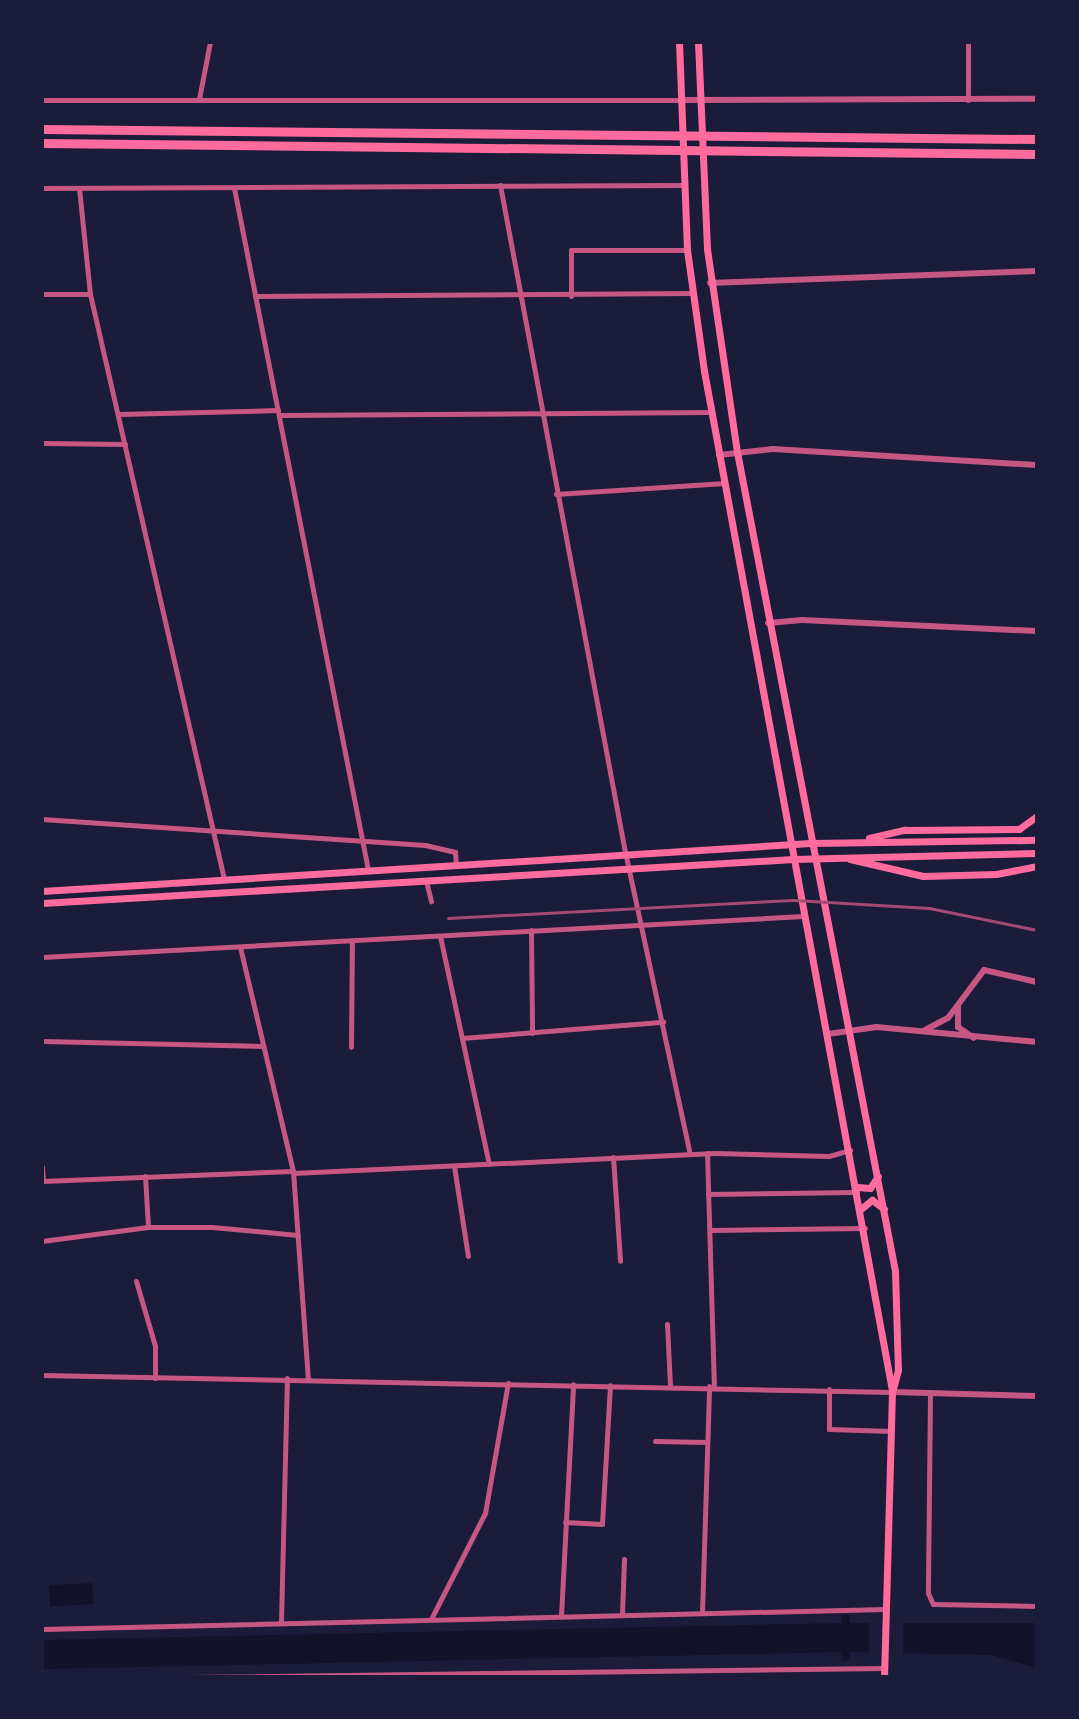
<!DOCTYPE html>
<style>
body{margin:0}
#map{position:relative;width:1079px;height:1719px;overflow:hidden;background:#1b1b3a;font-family:Lora,serif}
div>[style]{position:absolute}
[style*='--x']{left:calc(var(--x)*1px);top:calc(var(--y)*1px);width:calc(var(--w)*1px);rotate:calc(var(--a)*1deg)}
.water>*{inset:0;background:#12122b;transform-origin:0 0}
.pier>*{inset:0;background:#1b1b3a;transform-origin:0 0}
.minor>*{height:5px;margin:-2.5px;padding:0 2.5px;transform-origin:2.5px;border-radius:2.5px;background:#c65784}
.tertiary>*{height:6px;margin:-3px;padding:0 3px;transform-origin:3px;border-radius:3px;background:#c65784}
.secondary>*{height:7px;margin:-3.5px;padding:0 3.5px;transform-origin:3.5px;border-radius:3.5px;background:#ff6b9d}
.primary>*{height:7px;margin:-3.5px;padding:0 3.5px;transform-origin:3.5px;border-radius:3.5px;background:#ff6b9d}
.motorway>*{height:9px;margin:-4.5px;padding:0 4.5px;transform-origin:4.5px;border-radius:4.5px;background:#ff6b9d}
.rail>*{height:3px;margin:-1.5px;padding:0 1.5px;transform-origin:1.5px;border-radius:1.5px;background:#a44b75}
span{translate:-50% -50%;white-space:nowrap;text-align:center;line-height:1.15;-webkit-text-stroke:7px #1b1b3a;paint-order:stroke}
.frame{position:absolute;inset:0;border:44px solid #1b1b3a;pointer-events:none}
</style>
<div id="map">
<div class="water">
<div style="left:92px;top:1583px;width:21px;height:43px;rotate:87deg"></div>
<div style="clip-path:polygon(842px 1615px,850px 1615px,850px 1623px,1037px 1623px,1037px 1668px,991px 1655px,850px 1652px,849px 1661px,842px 1661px,841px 1652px,42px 1669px,42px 1640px,841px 1623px)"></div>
</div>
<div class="pier">
<div style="left:869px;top:1619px;width:34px;height:35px"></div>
</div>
<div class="minor">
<div style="--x:968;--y:42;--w:58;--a:90"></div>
<div style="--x:199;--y:99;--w:58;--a:-79.1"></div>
<div style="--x:42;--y:100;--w:639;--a:0"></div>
<div style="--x:500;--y:185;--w:674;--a:79.39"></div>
<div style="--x:624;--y:847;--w:314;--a:77.9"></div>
<div style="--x:42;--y:188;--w:642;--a:-0.27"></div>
<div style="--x:79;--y:188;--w:107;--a:84.1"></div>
<div style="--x:90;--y:294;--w:600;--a:77.1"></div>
<div style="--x:234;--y:188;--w:695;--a:78.88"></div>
<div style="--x:42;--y:294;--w:48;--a:0"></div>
<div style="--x:255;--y:296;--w:438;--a:-0.4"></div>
<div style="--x:571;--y:296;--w:46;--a:-90"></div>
<div style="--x:571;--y:250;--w:116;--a:0"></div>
<div style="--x:119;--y:414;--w:159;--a:-1.4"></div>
<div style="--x:279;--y:415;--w:432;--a:-0.4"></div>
<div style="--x:42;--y:443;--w:83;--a:0.7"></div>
<div style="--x:556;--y:494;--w:169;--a:-3.7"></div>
<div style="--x:42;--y:819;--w:384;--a:3.9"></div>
<div style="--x:425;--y:845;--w:31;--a:13"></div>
<div style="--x:455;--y:852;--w:14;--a:86"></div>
<div style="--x:426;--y:881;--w:21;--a:76"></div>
<div style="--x:531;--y:930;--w:103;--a:89.4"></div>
<div style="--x:440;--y:936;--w:233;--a:77.9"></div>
<div style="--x:240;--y:947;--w:230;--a:76.7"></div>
<div style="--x:293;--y:1171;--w:209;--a:85.9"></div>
<div style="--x:42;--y:957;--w:763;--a:-3.08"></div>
<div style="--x:462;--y:1038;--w:202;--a:-4.6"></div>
<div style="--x:42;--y:1041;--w:221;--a:1.3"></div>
<div style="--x:351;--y:1047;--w:106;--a:-89.5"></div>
<div style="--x:707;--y:1153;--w:232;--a:88.3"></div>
<div style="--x:613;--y:1157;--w:104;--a:86.1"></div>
<div style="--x:454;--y:1166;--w:91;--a:81.2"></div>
<div style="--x:42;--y:1167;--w:14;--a:86"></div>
<div style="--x:293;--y:1173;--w:422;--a:-2.7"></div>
<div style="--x:715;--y:1153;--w:114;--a:1.5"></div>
<div style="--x:829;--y:1156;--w:22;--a:-16"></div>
<div style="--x:145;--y:1176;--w:51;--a:86.6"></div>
<div style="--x:42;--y:1181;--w:251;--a:-2.3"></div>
<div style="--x:708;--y:1194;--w:149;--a:-0.8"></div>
<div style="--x:710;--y:1230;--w:155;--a:-0.7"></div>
<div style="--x:42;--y:1241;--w:107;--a:-7.5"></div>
<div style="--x:148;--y:1227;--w:64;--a:0"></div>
<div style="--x:212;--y:1227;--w:86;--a:5.3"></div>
<div style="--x:136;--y:1281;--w:68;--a:73.7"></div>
<div style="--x:155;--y:1346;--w:32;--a:90"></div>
<div style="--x:667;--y:1324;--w:62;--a:87.2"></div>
<div style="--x:42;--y:1375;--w:850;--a:1.15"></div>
<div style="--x:829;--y:1389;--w:40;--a:90"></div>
<div style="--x:829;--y:1429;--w:62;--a:1.8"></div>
<div style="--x:930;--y:1394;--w:199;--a:90.6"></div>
<div style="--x:928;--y:1593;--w:12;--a:66"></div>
<div style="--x:933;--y:1604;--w:104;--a:1.1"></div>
<div style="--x:655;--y:1441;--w:52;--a:1.1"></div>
<div style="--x:565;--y:1522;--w:37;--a:3"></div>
<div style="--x:602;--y:1524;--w:139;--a:-86.7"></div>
<div style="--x:702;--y:1613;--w:227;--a:-88.2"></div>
<div style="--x:622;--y:1614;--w:55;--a:-87.9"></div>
<div style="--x:561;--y:1616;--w:232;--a:-87"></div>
<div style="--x:432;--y:1617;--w:117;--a:-63"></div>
<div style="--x:485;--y:1513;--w:132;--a:-80"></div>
<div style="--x:281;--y:1622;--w:244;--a:-88.6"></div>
<div style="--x:42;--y:1629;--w:844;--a:-1.36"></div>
<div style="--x:188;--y:1677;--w:697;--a:-0.74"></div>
</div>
<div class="tertiary">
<div style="--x:681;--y:100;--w:356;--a:-0.2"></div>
<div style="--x:710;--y:283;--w:327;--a:-2.1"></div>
<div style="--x:719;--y:455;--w:54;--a:-6.3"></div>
<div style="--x:773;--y:449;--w:264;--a:3.5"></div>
<div style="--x:768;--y:623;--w:34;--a:-5"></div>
<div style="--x:802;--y:620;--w:235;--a:2.7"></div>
<div style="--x:958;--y:1006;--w:21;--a:90"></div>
<div style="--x:958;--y:1027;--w:19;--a:35"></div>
<div style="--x:925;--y:1030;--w:26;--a:-28"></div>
<div style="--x:948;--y:1018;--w:60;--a:-53.1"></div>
<div style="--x:984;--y:970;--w:54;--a:12.8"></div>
<div style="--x:828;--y:1034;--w:49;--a:-8.3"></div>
<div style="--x:876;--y:1027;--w:162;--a:5.3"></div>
<div style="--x:892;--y:1392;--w:145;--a:1.6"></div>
</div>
<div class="secondary">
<div style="--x:679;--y:42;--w:208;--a:87.8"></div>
<div style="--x:687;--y:250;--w:122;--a:82"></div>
<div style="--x:704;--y:371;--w:1036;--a:79.55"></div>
<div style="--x:698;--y:42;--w:207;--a:87.5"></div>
<div style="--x:707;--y:249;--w:205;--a:81.6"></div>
<div style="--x:737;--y:452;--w:834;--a:79.08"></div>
<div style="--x:895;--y:1271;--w:99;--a:88.3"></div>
<div style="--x:898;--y:1370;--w:23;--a:105"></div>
<div style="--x:892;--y:1392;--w:285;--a:91.6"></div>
<div style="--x:857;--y:1187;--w:13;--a:4"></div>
<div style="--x:870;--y:1188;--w:14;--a:-56"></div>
<div style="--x:862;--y:1208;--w:13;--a:-39"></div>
<div style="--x:872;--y:1200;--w:15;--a:37"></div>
</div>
<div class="primary">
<div style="--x:869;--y:838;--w:37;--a:-13"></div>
<div style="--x:905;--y:830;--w:114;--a:-0.5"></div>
<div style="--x:1019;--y:829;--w:22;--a:-36"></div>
<div style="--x:850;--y:859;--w:75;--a:13.1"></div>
<div style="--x:923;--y:876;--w:73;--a:-1.6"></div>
<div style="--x:996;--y:874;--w:42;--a:-11"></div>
<div style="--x:42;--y:891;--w:770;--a:-3.57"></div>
<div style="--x:811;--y:843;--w:226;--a:-0.8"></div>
<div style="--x:42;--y:903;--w:752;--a:-3.35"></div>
<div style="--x:793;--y:859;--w:244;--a:-1.4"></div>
</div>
<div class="motorway">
<div style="--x:42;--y:129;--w:995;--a:0.58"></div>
<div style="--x:42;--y:143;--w:995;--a:0.63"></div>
</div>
<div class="rail">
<div style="--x:448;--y:918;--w:346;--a:-3"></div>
<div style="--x:794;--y:900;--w:135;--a:3.4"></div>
<div style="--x:929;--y:908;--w:110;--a:11.5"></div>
</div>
<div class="frame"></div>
</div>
